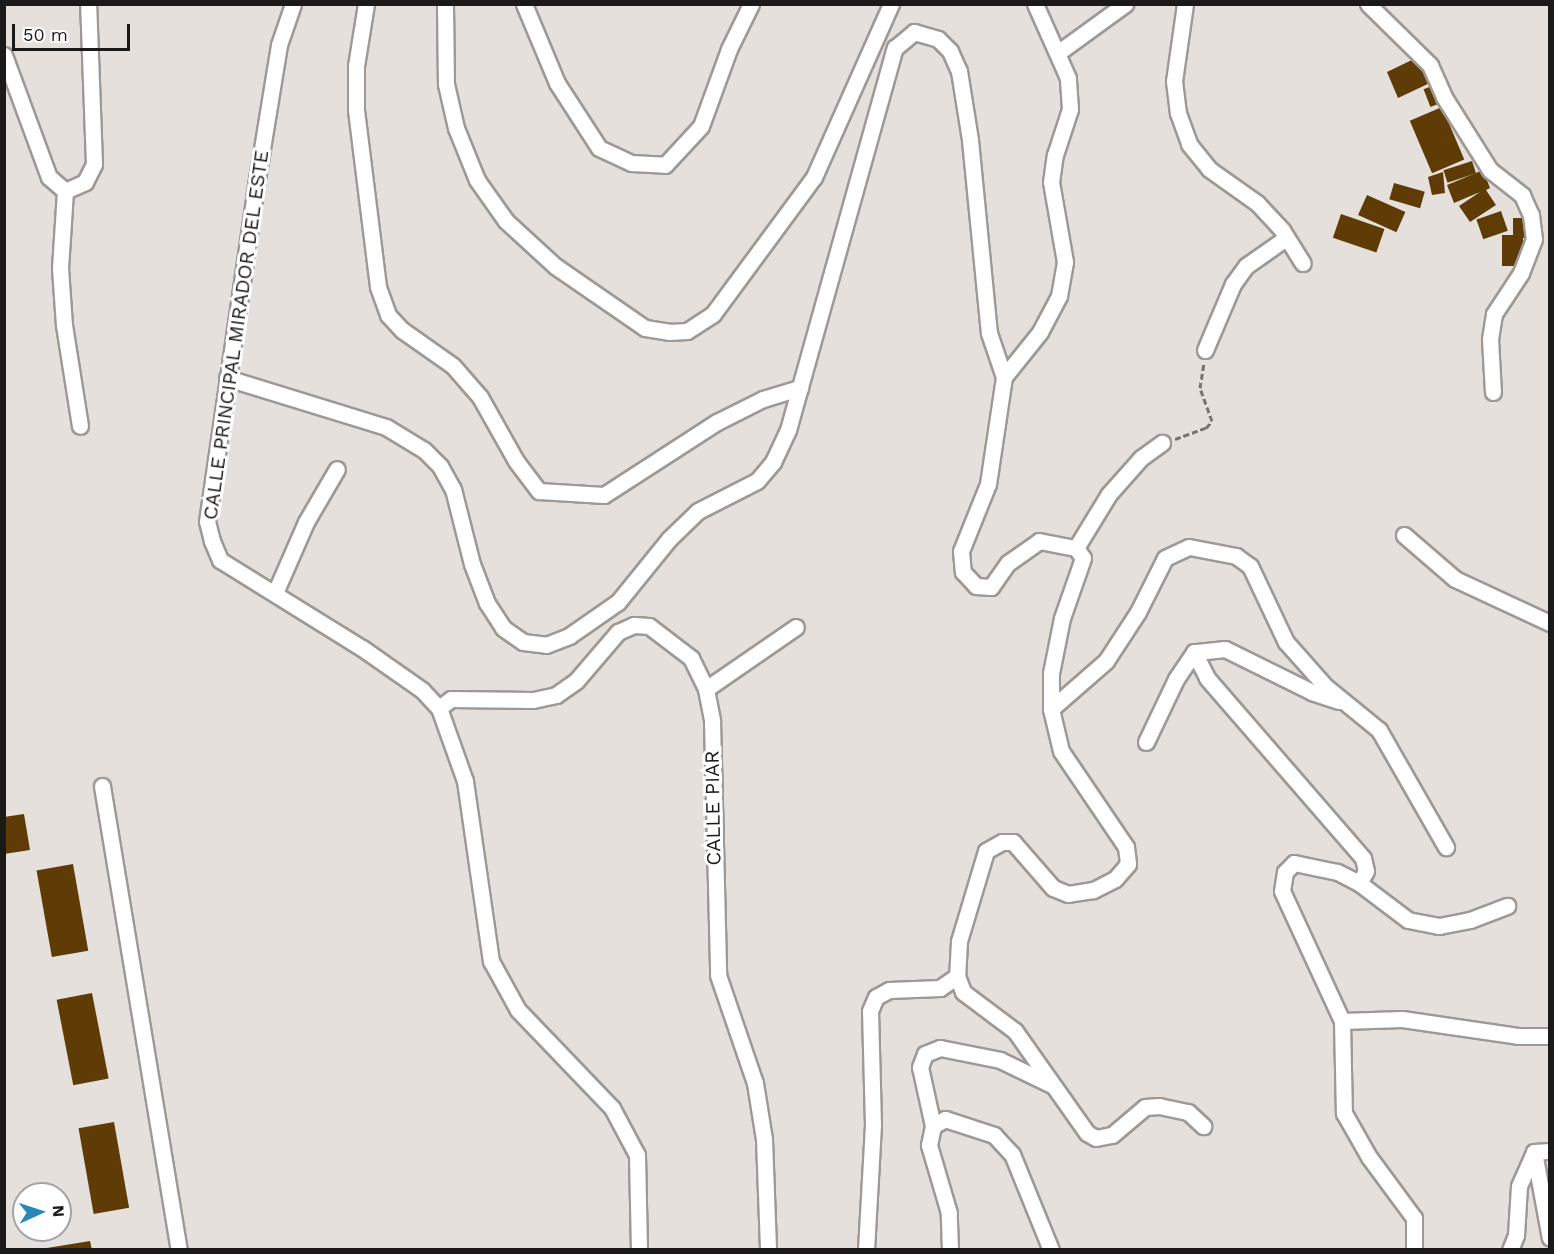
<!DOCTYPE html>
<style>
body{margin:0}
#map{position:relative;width:1554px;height:1254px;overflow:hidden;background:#e5e0db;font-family:"Work Sans",sans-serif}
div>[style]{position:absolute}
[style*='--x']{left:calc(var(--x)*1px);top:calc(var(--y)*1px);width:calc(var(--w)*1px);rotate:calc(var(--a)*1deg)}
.building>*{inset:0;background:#5f3b05;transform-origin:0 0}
.path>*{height:3px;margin-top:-1.5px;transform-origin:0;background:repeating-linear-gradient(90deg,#787471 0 6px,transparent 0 9px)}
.roads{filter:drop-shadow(2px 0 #9e9994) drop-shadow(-2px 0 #9e9994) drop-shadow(0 2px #9e9994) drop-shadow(0 -2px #9e9994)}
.minor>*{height:15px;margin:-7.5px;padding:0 7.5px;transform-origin:7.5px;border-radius:7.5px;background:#fff}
span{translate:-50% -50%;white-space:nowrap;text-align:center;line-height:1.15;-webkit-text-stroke:6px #fff;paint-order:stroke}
.street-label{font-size:20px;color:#1c1a18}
.frame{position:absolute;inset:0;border:6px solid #1c1a18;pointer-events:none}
.north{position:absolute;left:12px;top:1182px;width:60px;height:60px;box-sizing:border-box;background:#fff;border:2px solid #a4a3a3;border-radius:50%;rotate:87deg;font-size:16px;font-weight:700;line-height:24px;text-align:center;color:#1c1a18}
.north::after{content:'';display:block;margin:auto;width:21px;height:27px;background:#2a87b3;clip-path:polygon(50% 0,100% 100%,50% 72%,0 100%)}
.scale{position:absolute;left:12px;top:24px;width:118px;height:27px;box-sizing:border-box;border:3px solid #1c1a18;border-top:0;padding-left:8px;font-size:18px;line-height:21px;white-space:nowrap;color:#1c1a18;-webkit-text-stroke:4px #fff;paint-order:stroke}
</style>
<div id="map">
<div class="building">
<div style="clip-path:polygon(1416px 58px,1432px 82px,1398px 98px,1387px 72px)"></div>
<div style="left:1432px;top:86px;width:19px;height:9px;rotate:69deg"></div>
<div style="left:1442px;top:107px;width:57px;height:35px;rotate:67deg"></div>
<div style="left:1472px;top:161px;width:13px;height:30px;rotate:72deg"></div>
<div style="clip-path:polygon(1483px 170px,1490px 188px,1486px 190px,1496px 205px,1470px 222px,1459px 206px,1480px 192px,1454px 203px,1447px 185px)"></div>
<div style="clip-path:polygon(1443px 172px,1445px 193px,1432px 195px,1428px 177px)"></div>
<div style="left:1394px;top:183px;width:32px;height:17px;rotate:16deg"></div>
<div style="left:1367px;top:195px;width:42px;height:22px;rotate:24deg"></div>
<div style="left:1501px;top:211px;width:21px;height:26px;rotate:71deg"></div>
<div style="left:1341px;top:214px;width:46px;height:25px;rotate:19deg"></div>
<div style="clip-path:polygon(1513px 218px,1528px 218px,1531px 238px,1523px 238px,1523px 266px,1502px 266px,1502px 235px,1513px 235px)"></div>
<div style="clip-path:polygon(24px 814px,30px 850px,4px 854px,4px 817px)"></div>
<div style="left:73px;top:864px;width:88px;height:37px;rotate:80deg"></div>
<div style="left:92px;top:993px;width:87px;height:36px;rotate:79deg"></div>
<div style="left:114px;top:1122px;width:87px;height:36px;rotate:80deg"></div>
<div style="clip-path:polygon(90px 1241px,92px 1250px,48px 1250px,47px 1248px)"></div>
</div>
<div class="path">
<div style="--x:1175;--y:439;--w:33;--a:-20"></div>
<div style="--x:1206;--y:428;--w:9;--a:-49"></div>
<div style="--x:1212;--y:421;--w:35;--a:-110"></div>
<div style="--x:1200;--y:388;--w:25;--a:-81"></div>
</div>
<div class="roads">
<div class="minor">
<div style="--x:293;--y:4;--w:43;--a:108.9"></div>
<div style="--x:279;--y:45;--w:136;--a:99.3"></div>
<div style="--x:257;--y:179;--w:346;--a:98.3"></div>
<div style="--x:207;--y:521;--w:21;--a:76"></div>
<div style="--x:212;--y:541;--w:21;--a:67"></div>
<div style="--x:220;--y:560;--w:167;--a:31.8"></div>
<div style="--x:362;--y:648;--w:73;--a:35"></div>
<div style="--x:422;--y:690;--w:25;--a:47"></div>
<div style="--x:439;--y:708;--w:77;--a:70.4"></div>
<div style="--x:465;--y:781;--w:182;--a:81.8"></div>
<div style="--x:491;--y:961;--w:56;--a:61.1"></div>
<div style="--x:518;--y:1010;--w:136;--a:46.2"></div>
<div style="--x:612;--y:1108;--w:53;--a:62"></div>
<div style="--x:637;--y:1155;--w:95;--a:88.8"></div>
<div style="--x:366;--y:4;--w:63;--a:99.2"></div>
<div style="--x:356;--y:66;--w:44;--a:90"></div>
<div style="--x:356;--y:110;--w:178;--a:82.9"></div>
<div style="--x:378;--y:287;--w:30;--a:70"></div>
<div style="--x:388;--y:315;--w:21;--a:47"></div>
<div style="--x:402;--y:330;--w:62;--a:35.2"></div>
<div style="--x:453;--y:366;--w:41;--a:48.9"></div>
<div style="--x:480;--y:397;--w:73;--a:60.6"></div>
<div style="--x:516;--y:461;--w:38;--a:53"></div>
<div style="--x:539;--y:491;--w:65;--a:3.5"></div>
<div style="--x:604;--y:495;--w:135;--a:-32.9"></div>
<div style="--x:717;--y:422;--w:51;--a:-26.6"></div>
<div style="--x:763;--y:399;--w:39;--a:-17"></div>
<div style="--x:445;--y:4;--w:80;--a:89.3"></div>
<div style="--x:446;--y:84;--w:45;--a:77.2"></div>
<div style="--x:456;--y:128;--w:56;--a:68"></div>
<div style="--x:477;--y:180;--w:50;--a:54.7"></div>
<div style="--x:506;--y:221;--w:67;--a:42.6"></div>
<div style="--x:555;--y:266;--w:109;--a:34.6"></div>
<div style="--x:645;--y:328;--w:24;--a:9"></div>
<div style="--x:669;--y:332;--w:18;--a:-3"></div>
<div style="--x:687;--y:331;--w:31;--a:-33"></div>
<div style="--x:713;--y:314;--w:170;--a:-53.6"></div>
<div style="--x:814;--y:177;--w:189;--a:-66"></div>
<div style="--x:524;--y:4;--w:86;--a:67.3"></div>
<div style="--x:557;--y:83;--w:77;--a:57.1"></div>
<div style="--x:599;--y:148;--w:35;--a:25"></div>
<div style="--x:631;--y:163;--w:34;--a:3"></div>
<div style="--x:665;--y:165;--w:53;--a:-47.3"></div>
<div style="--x:701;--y:126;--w:82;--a:-70"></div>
<div style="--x:729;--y:49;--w:50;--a:-63.9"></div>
<div style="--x:1185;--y:4;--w:78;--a:98.1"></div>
<div style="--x:1174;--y:81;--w:32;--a:83"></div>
<div style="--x:1178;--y:113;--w:33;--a:70"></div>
<div style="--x:1189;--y:144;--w:32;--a:51"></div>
<div style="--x:1209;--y:169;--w:59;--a:35.3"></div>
<div style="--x:1257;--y:203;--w:37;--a:47"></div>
<div style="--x:1282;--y:230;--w:39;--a:58"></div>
<div style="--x:1368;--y:4;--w:87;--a:44.5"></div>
<div style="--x:1430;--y:65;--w:35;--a:66"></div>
<div style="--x:1444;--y:97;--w:86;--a:57.8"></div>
<div style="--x:1490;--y:170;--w:41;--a:38"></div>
<div style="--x:1522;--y:195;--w:22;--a:66"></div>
<div style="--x:1531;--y:215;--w:24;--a:83"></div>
<div style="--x:1534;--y:239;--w:36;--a:111"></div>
<div style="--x:1521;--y:273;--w:49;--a:123.4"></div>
<div style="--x:1494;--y:314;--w:25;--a:99"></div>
<div style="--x:1490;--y:339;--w:53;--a:86.8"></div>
<div style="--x:1059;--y:52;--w:82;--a:-36"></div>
<div style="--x:4;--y:55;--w:130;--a:69.8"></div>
<div style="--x:49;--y:177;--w:21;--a:41"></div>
<div style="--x:65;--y:191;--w:77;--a:93.7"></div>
<div style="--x:60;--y:268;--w:57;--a:86"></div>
<div style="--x:64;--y:325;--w:102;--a:81"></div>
<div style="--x:65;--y:191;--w:22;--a:-24"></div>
<div style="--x:85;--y:182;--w:20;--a:-63"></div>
<div style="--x:94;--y:164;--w:160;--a:-92.1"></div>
<div style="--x:1205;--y:350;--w:72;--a:-67"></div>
<div style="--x:1233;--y:284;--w:22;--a:-54"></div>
<div style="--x:1246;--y:266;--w:49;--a:-35"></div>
<div style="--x:1004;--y:377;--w:108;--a:98.5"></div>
<div style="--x:988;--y:484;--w:72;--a:111.9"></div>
<div style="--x:961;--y:551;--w:21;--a:85"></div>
<div style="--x:963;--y:572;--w:19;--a:47"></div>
<div style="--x:976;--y:586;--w:15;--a:4"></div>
<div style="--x:991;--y:587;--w:29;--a:-55"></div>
<div style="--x:1008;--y:563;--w:38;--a:-35"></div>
<div style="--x:1039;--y:541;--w:38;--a:11"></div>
<div style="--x:1076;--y:548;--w:12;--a:55"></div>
<div style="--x:1083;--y:558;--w:64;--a:109.3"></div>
<div style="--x:1062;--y:618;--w:56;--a:101.3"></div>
<div style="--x:1051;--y:673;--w:36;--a:90"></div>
<div style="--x:1051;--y:709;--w:73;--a:-41.1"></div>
<div style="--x:1106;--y:661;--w:59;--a:-56.9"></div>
<div style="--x:1138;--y:612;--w:60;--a:-63.4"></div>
<div style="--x:1165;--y:558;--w:26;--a:-25"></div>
<div style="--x:1189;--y:547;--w:48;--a:10.8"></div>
<div style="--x:1236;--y:556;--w:17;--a:36"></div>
<div style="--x:1250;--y:566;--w:84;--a:64.7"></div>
<div style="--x:1286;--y:642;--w:59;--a:48.4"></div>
<div style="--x:1325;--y:686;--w:70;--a:39.2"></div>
<div style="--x:1379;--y:730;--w:135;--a:60.2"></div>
<div style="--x:227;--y:378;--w:166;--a:17.1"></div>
<div style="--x:386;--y:427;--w:44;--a:31.2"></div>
<div style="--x:424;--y:450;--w:23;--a:45"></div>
<div style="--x:440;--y:466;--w:26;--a:61"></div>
<div style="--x:453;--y:489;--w:77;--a:75.8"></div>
<div style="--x:472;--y:564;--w:42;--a:69"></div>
<div style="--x:487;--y:603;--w:30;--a:57"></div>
<div style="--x:503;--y:628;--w:24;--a:35"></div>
<div style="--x:523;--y:642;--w:23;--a:7"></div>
<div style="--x:546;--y:645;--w:25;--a:-21"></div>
<div style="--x:569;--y:636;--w:60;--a:-34.8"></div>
<div style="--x:618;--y:602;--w:81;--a:-51"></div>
<div style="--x:669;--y:539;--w:40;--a:-44"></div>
<div style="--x:698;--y:511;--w:66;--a:-27"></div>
<div style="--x:757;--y:481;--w:25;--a:-50"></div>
<div style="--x:773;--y:462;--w:35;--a:-65"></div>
<div style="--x:788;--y:430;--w:397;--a:-74.4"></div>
<div style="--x:895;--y:48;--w:25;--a:-40"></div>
<div style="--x:914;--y:32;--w:25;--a:16"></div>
<div style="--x:938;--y:39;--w:17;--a:45"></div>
<div style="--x:950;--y:51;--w:22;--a:66"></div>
<div style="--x:959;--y:71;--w:70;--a:80.9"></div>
<div style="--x:970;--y:140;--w:194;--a:84.4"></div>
<div style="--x:989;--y:333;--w:46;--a:71.2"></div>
<div style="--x:1004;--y:377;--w:58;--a:-51.3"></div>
<div style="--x:1040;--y:332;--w:41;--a:-62.2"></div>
<div style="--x:1059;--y:296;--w:35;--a:-80"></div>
<div style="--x:1065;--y:262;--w:81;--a:-99.9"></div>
<div style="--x:1051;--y:182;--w:27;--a:-82"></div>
<div style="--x:1055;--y:155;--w:48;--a:-71.9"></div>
<div style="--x:1070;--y:109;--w:31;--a:-94"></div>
<div style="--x:1068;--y:78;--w:81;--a:-114"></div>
<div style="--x:1404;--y:535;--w:67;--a:40.8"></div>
<div style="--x:1455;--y:579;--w:105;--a:24.9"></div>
<div style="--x:1076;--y:548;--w:63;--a:-58.6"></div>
<div style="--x:1109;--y:494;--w:48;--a:-48.4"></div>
<div style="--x:1141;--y:458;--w:26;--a:-36"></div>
<div style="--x:275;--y:593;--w:77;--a:-66.4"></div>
<div style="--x:306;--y:522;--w:61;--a:-59.7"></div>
<div style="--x:706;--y:689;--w:109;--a:-34.6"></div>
<div style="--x:1339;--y:701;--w:28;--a:-162"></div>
<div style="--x:1312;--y:692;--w:97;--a:-153.7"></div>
<div style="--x:1225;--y:649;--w:31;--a:174"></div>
<div style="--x:1194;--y:652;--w:29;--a:63"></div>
<div style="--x:1207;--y:678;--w:238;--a:49.1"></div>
<div style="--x:1363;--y:858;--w:13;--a:77"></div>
<div style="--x:1366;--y:871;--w:14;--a:120"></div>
<div style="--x:1359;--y:883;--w:25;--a:-153"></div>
<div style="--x:1337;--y:872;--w:44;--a:-168.2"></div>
<div style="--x:1294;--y:863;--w:13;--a:135"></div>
<div style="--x:1285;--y:872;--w:19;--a:99"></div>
<div style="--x:1282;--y:891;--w:143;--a:65.2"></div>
<div style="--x:1342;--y:1021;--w:92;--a:88.8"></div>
<div style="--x:1344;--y:1113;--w:51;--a:60.4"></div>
<div style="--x:1369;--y:1157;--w:76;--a:53.6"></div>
<div style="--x:1414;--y:1218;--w:32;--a:90"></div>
<div style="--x:439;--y:708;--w:15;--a:-37"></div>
<div style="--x:451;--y:699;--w:82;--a:0.7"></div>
<div style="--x:533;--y:700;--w:24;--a:-12"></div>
<div style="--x:556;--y:695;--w:24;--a:-35"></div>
<div style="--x:576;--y:681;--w:65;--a:-49.4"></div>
<div style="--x:618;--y:632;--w:17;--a:-24"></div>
<div style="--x:634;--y:625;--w:15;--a:4"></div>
<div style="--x:649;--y:626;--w:53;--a:37.3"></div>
<div style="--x:691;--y:658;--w:34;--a:64"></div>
<div style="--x:706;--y:689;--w:33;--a:79"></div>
<div style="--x:712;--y:721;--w:254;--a:88.6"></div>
<div style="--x:718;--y:975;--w:114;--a:71.1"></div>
<div style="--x:755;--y:1083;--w:57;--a:80.9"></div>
<div style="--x:764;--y:1139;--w:111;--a:87.9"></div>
<div style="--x:1051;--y:709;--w:43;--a:76.6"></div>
<div style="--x:1061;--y:751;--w:116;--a:55.9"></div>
<div style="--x:1126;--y:847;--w:17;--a:83"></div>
<div style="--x:1128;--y:864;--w:20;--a:131"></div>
<div style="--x:1115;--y:879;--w:25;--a:153"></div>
<div style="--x:1093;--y:890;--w:25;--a:171"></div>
<div style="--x:1068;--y:894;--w:16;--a:-158"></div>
<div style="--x:1053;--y:888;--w:61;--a:-131"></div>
<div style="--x:1013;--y:842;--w:11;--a:180"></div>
<div style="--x:1002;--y:842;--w:18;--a:151"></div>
<div style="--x:986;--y:851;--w:94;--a:106.7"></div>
<div style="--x:959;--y:941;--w:35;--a:93"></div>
<div style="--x:957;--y:976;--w:17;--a:69"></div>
<div style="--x:963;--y:992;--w:65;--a:36.9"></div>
<div style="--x:1015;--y:1031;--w:125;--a:54.8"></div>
<div style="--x:1087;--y:1133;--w:10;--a:29"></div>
<div style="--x:1096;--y:1138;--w:16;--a:-11"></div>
<div style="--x:1112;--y:1135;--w:43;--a:-40.3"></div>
<div style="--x:1145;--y:1107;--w:14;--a:-4"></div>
<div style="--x:1159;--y:1106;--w:30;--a:12"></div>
<div style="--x:1188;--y:1112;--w:21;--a:43"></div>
<div style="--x:1146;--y:742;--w:70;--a:-64.5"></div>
<div style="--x:1176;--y:679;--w:32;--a:-56"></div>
<div style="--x:102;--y:786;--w:470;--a:80.6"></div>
<div style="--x:1359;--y:883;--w:61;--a:37.1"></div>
<div style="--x:1408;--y:920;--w:32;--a:11"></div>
<div style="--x:1439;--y:926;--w:32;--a:-11"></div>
<div style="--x:1470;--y:920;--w:40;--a:-21"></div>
<div style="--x:1342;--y:1021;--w:60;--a:-1.9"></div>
<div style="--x:1402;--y:1019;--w:117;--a:8.3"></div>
<div style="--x:1518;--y:1036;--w:32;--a:0"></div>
<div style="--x:933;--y:1126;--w:60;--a:-102.4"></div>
<div style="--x:920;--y:1067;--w:14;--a:-69"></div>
<div style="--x:925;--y:1054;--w:16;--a:-22"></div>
<div style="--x:940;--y:1048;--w:61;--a:11.3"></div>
<div style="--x:1000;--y:1060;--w:58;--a:25.7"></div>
<div style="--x:1534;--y:1152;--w:87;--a:79.5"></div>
<div style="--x:866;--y:1250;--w:125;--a:-86.8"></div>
<div style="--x:873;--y:1125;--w:114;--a:-91.5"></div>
<div style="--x:870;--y:1011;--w:15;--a:-67"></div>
<div style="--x:876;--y:997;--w:15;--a:-28"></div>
<div style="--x:889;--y:990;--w:51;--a:-2.2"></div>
<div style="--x:940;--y:988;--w:21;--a:-35"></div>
<div style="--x:950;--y:1250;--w:37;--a:-92"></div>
<div style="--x:949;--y:1213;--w:71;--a:-106.4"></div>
<div style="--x:929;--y:1145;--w:19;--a:-78"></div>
<div style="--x:933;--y:1126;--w:14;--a:-30"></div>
<div style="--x:945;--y:1119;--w:52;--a:18.1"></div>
<div style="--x:994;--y:1135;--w:26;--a:47"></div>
<div style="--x:1012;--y:1154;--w:104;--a:67.9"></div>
<div style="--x:1510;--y:1250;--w:16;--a:-68"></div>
<div style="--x:1516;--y:1235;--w:49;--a:-86.5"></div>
<div style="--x:1519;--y:1186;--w:37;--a:-66"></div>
<div style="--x:1534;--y:1152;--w:16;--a:-4"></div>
</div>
</div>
<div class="street-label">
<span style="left:236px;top:335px;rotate:-82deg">CALLE PRINCIPAL MIRADOR DEL ESTE</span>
<span style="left:713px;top:808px;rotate:-91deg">CALLE PIAR</span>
</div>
<div class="frame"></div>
<div class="north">N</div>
<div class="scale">50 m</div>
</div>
